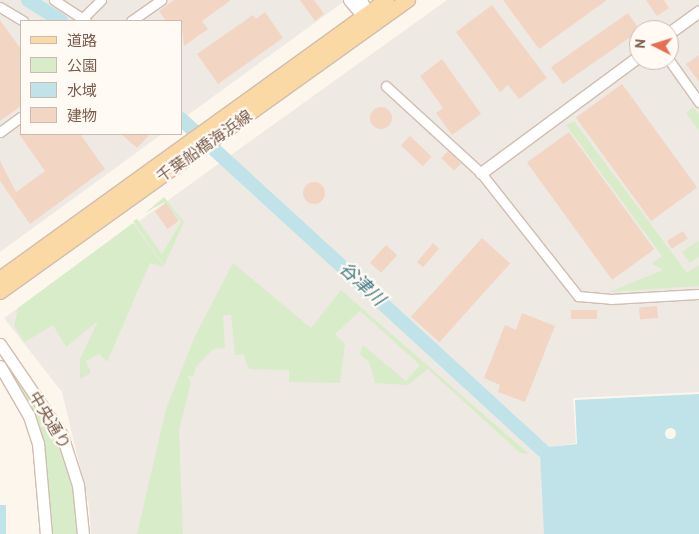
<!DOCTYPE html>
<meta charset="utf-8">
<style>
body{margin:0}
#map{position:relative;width:699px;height:534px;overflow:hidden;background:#fdf6ec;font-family:"PT Sans","Noto Sans JP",sans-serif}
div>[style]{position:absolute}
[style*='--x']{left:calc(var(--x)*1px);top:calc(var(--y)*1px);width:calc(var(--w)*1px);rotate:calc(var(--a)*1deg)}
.industrial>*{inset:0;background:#efe9e4}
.green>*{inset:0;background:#d8ecc9}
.water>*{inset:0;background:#bfe3e8;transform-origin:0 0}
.pier>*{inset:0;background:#fdf6ec}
.round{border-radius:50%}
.river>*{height:14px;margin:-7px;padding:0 7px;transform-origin:7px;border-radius:7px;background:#bfe3e8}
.building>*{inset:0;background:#f3d5c3;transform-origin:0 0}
.roads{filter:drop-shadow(1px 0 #d1beb0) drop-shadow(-1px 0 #d1beb0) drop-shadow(0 1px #d1beb0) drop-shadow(0 -1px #d1beb0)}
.minor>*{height:9px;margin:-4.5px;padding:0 4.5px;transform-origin:4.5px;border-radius:4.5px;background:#fff}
.tertiary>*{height:11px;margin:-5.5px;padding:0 5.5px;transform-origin:5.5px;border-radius:5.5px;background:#fff}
.primary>*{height:14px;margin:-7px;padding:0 7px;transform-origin:7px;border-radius:7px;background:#fbd9a5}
span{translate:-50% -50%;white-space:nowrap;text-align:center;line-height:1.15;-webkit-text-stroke:4.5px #fffaf3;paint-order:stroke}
.street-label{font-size:16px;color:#7a5c4d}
.water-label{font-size:18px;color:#437c86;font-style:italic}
.legend{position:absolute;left:20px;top:20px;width:162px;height:115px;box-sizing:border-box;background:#fffaf3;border:1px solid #cabbb1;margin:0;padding:6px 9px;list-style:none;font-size:15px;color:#7a5c4d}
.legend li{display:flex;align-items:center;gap:10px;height:25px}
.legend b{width:25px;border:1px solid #cabbb1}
.north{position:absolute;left:629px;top:20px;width:50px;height:50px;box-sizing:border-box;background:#fffaf3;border:1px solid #cabbb1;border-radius:50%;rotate:275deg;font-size:14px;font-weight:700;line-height:20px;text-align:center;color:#7a5c4d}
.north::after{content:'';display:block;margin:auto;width:18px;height:22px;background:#e76f51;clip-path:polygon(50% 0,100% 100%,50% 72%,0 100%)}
</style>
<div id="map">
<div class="industrial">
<div style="clip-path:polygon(0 0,346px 0,181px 120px,181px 21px,21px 21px,21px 134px,162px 134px,0 252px)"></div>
<div style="clip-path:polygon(evenodd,447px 0,699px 0,699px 392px,573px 398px,576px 443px,540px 449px,545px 534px,91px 534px,89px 505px,62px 392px,4px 318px,447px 0,639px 30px,669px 30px,669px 60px,639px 60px,639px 30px)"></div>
</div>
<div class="green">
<div style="clip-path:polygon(693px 107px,699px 115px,699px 131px,686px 113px)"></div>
<div style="clip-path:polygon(574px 121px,687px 273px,699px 265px,699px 286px,609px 292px,663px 270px,652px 264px,662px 256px,566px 125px)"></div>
<div style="clip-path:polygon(164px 197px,184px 222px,164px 266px,133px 221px,137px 219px,162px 254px,181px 222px,165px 202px,145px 213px)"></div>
<div style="clip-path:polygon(133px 223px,164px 267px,150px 263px,107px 362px,99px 354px,86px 361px,91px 373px,80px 379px,80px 359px,98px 321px,66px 347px,53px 325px,25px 342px,14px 326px,18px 308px)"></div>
<div style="clip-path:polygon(699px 240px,699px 256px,690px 263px,682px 252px)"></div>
<div style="clip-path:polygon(233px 263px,311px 328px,341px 290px,529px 454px,520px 453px,428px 369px,408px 385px,375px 383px,369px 362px,360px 354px,363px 345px,406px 381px,420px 365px,360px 311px,335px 334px,345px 344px,340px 383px,289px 382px,289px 370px,249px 369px,243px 354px,235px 355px,231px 315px,223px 315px,225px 348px,213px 349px,196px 367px,193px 377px,187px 375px,191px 382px,179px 431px,183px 534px,137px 534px,166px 409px,195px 336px)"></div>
<div style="clip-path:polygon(9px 365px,57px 436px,74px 486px,78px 534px,51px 534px,42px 442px)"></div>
</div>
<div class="water">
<div style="clip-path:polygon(699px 394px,699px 534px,544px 534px,540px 453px,548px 447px,577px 444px,575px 400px)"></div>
<div style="left:6px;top:505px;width:29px;height:6px;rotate:90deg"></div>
</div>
<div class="pier">
<div class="round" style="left:664.5px;top:427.5px;width:11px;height:11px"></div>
</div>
<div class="river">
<div style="--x:28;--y:0;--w:39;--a:32"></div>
<div style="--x:181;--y:119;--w:490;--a:42.5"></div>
</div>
<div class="building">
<div style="clip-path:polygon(174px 0,231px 0,202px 21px,208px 29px,184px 46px,181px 21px,166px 21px,159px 11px)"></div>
<div style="clip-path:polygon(300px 0,314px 0,324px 14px,315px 21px)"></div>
<div style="clip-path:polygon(503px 0,607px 0,539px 49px)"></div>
<div style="clip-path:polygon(646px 0,664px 0,669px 8px,657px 16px)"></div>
<div style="clip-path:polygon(492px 5px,547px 78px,519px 99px,508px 85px,500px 92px,456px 32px)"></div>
<div style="clip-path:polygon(265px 12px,283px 38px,218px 84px,197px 54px,253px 15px,256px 19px)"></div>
<div style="left:628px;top:13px;width:21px;height:94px;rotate:55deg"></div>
<div style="clip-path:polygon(0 20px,21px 49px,21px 106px,0 121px)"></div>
<div style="clip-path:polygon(699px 55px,699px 82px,686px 64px)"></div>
<div style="clip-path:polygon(442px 59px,481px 114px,452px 135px,436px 113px,443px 108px,420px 76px)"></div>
<div style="left:622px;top:84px;width:128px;height:57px;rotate:54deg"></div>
<div class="round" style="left:370px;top:107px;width:22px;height:22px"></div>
<div style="left:569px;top:132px;width:145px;height:52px;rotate:54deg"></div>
<div style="clip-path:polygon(19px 134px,80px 134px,105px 169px,30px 224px,0 181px,0 161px,16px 192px,45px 171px)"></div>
<div style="clip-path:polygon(121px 134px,150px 134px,137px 148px)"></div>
<div style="left:410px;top:136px;width:30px;height:13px;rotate:44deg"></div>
<div style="left:448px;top:151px;width:18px;height:10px;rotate:43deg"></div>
<div class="round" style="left:303px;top:182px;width:22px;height:22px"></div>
<div style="left:166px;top:203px;width:22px;height:14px;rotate:54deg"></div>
<div style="left:683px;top:231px;width:9px;height:19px;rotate:58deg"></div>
<div style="left:482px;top:238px;width:38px;height:106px;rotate:42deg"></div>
<div style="left:433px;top:243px;width:8px;height:25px;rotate:40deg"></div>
<div style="left:386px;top:245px;width:15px;height:24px;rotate:42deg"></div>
<div style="left:657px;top:306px;width:12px;height:18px;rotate:85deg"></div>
<div style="left:597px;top:310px;width:9px;height:26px;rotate:90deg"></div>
<div style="clip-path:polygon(522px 313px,555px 326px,525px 402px,498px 392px,500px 385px,484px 378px,505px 325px,516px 330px)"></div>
</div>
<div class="roads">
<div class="minor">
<div style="--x:54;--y:0;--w:38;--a:33"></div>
<div style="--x:0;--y:7;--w:27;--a:31"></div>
<div style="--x:82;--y:19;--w:27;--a:-45"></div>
<div style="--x:131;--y:21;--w:37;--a:-35"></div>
<div style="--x:669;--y:60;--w:52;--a:54.5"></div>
<div style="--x:386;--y:86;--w:129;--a:42.5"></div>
<div style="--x:481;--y:173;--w:157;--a:51.7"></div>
<div style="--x:578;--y:296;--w:33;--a:5"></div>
<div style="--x:611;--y:299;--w:88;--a:-3.3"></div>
<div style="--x:0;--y:132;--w:26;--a:-36"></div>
</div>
<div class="tertiary">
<div style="--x:349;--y:0;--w:30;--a:49"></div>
<div style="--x:361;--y:0;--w:22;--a:63"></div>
<div style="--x:669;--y:33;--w:37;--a:-36"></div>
<div style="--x:481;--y:173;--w:197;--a:-36.5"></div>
<div style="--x:0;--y:344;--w:110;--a:55.7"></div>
<div style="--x:62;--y:435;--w:52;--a:72.3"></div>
<div style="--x:78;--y:485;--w:49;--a:84.2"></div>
<div style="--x:0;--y:366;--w:58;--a:59.9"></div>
<div style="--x:29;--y:416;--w:28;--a:72"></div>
<div style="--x:38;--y:443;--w:91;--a:85"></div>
</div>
<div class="primary">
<div style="--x:0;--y:279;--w:477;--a:-35.8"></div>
<div style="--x:0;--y:292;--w:502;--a:-35.59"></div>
</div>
</div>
<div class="street-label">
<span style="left:204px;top:146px;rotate:-35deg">千葉船橋海浜線</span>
<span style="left:50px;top:420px;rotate:59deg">中央通り</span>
</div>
<div class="water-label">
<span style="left:362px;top:284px;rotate:43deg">谷津川</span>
</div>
<ul class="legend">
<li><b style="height:6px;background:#fbd9a5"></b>道路</li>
<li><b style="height:14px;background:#d8ecc9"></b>公園</li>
<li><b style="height:14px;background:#bfe3e8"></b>水域</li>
<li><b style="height:14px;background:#f3d5c3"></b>建物</li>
</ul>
<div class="north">N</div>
</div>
